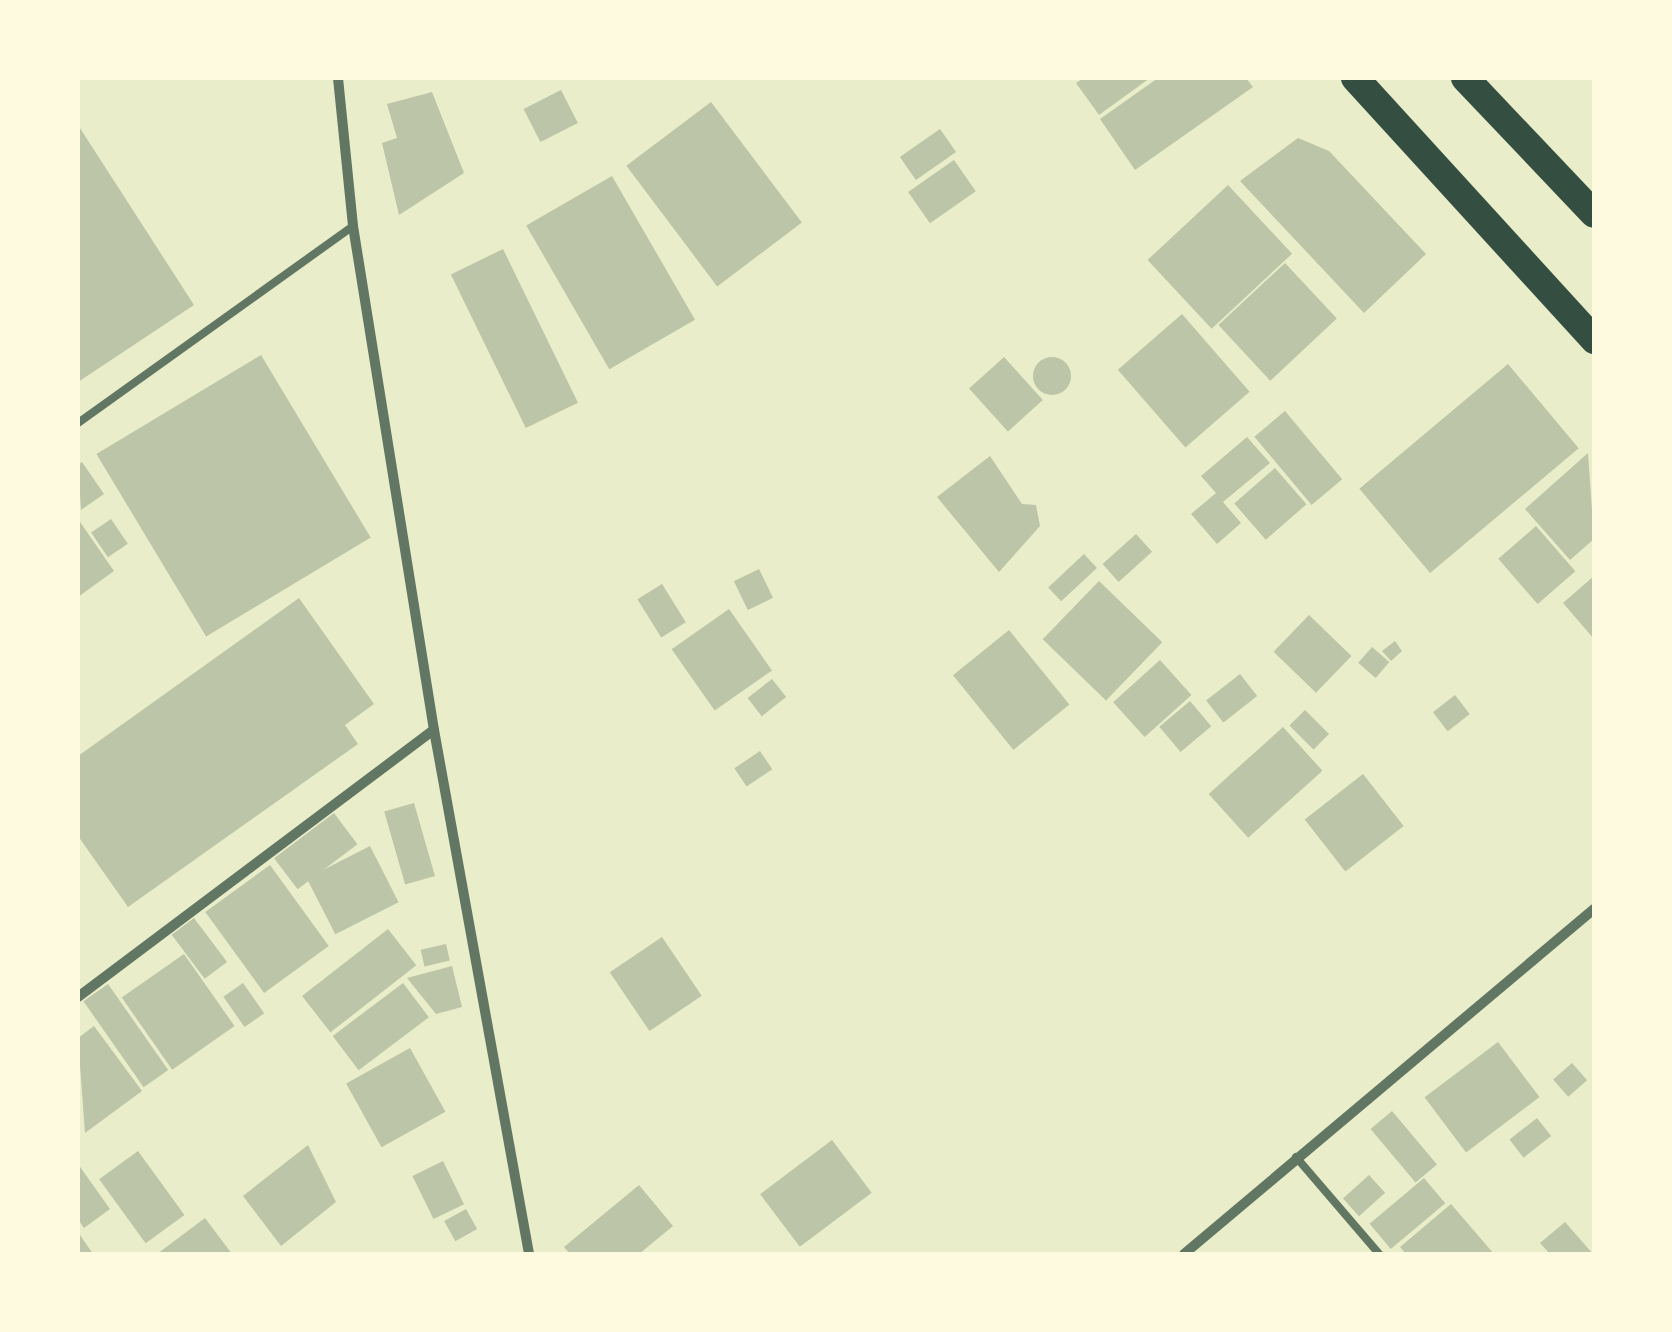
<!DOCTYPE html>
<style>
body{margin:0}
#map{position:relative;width:1672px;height:1332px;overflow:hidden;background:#e9edc9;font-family:Mulish,sans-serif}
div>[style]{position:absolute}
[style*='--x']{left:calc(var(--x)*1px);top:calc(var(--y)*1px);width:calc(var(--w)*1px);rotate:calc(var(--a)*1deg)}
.building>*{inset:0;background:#bcc5a7;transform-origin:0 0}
.round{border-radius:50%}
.service>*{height:8px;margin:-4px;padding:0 4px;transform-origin:4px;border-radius:4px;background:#617663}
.minor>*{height:10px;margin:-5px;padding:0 5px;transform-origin:5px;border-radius:5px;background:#617663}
.trunk>*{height:28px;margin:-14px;padding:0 14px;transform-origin:14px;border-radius:14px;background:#344e41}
span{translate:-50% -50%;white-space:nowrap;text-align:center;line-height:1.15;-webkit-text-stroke:8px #fefae0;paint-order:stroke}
.frame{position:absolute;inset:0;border:80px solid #fefae0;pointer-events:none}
</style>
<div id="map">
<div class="building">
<div style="clip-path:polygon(1084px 78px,1150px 78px,1099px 115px,1076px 83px)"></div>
<div style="clip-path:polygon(1158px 78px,1246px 78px,1253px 87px,1135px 170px,1100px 119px)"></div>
<div style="left:561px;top:90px;width:37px;height:42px;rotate:63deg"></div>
<div style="clip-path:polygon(432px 92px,464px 173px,399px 215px,382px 143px,397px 138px,387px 104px)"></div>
<div style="left:711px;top:102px;width:151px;height:106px;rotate:53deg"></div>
<div style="clip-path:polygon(78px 125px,194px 305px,78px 382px)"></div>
<div style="left:940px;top:129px;width:28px;height:49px;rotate:55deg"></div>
<div style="clip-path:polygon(1298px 138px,1329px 151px,1426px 254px,1364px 313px,1240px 181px)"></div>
<div style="left:954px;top:160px;width:38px;height:56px;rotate:55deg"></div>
<div style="left:612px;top:176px;width:166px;height:99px;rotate:60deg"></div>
<div style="left:1228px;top:185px;width:94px;height:110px;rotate:47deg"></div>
<div style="left:503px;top:249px;width:171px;height:58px;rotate:64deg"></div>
<div style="left:1285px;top:263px;width:76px;height:91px;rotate:47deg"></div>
<div style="left:1182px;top:314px;width:103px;height:85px;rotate:49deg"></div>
<div style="left:261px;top:355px;width:213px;height:192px;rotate:59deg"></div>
<div class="round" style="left:1033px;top:357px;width:38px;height:38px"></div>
<div style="left:1004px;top:357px;width:58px;height:47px;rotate:48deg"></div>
<div style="left:1508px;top:364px;width:110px;height:194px;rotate:50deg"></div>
<div style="left:1285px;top:411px;width:89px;height:40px;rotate:50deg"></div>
<div style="clip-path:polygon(1247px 437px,1270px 463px,1223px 502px,1241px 523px,1217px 544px,1191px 514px,1216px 493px,1201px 476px)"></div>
<div style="clip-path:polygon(1588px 453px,1594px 539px,1570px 560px,1525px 509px)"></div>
<div style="clip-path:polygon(990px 456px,1022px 504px,1036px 505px,1040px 526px,999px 572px,937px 497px)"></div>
<div style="clip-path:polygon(82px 462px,104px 494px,81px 510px,78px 465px)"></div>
<div style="left:1275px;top:468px;width:48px;height:54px;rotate:49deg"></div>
<div style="clip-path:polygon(78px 519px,114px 571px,78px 597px)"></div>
<div style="left:111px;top:519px;width:30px;height:24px;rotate:56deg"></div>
<div style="left:1536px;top:526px;width:60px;height:50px;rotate:49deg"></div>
<div style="left:1136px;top:534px;width:24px;height:45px;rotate:48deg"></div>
<div style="left:1084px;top:554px;width:19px;height:49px;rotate:47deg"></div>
<div style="left:759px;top:569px;width:32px;height:28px;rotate:64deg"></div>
<div style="clip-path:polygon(1594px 576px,1594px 639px,1563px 603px)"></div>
<div style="left:1099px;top:581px;width:88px;height:81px;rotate:44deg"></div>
<div style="left:662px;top:584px;width:45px;height:29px;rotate:58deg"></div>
<div style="clip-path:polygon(299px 598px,374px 704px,345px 725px,358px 744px,128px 907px,78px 836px,78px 756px)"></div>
<div style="left:729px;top:609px;width:75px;height:70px;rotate:55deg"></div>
<div style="left:1309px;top:615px;width:59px;height:51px;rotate:44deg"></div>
<div style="left:1009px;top:630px;width:96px;height:72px;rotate:51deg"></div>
<div style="clip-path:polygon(1395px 641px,1402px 651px,1391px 661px,1382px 651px)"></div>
<div style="left:1372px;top:647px;width:23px;height:21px;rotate:41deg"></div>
<div style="left:1160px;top:660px;width:47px;height:63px;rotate:48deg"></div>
<div style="left:1240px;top:674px;width:28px;height:43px;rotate:52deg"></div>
<div style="left:772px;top:679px;width:23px;height:31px;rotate:52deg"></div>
<div style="left:1455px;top:695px;width:24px;height:28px;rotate:52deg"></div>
<div style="left:1190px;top:701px;width:33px;height:40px;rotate:50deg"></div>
<div style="left:1305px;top:710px;width:34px;height:22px;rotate:45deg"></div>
<div style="left:1283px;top:727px;width:59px;height:100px;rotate:48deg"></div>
<div style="left:760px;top:751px;width:22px;height:31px;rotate:56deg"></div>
<div style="left:1363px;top:774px;width:66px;height:74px;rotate:52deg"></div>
<div style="left:414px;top:803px;width:76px;height:31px;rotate:74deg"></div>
<div style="left:334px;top:813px;width:39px;height:75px;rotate:53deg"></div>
<div style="left:370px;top:846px;width:63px;height:71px;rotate:63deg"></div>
<div style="left:270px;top:865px;width:100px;height:80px;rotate:54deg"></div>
<div style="left:194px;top:918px;width:55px;height:28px;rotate:53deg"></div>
<div style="left:388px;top:929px;width:46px;height:109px;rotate:52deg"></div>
<div style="left:662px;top:937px;width:71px;height:63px;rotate:56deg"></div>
<div style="left:446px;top:944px;width:17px;height:26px;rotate:77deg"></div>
<div style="left:184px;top:954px;width:88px;height:76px;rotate:55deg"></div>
<div style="clip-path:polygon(452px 966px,462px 1007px,436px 1014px,407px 978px)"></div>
<div style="left:243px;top:983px;width:37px;height:24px;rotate:55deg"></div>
<div style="left:403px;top:983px;width:43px;height:88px;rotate:53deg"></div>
<div style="left:108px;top:984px;width:105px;height:30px;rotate:55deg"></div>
<div style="clip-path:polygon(94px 1026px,142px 1091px,85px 1133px,78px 1038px)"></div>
<div style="left:1498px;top:1042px;width:69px;height:92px;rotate:53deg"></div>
<div style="left:410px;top:1048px;width:73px;height:73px;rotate:61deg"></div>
<div style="left:1572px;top:1063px;width:23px;height:25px;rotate:49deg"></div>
<div style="left:1392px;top:1111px;width:70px;height:28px;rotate:50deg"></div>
<div style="left:1537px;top:1118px;width:23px;height:35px;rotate:52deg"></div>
<div style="left:832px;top:1140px;width:66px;height:90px;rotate:53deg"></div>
<div style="clip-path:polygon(308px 1145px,336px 1202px,281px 1246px,243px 1196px)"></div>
<div style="left:138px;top:1151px;width:79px;height:48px;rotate:54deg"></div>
<div style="left:443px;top:1161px;width:48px;height:34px;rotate:64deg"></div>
<div style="clip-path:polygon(78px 1164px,110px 1209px,84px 1228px,78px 1219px)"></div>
<div style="left:1369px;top:1175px;width:24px;height:35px;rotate:48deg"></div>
<div style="left:1424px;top:1178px;width:33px;height:71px;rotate:50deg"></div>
<div style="clip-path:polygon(639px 1185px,673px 1226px,639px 1254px,570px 1254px,564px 1247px)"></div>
<div style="clip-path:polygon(1451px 1204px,1494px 1254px,1406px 1254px,1400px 1247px)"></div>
<div style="left:466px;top:1209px;width:23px;height:25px;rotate:61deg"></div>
<div style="clip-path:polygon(205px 1218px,232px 1254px,157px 1254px)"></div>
<div style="clip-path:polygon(1565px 1222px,1593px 1254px,1550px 1254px,1540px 1243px)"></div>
<div style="clip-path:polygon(78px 1232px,93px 1254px,78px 1254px)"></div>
</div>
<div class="service">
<div style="--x:78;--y:423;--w:338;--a:-35.6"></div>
<div style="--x:1296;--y:1157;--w:128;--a:49.4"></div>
</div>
<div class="minor">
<div style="--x:338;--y:78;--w:149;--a:84.2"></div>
<div style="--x:353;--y:226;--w:510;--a:80.87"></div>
<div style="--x:434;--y:730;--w:533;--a:79.72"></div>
<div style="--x:78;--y:997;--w:445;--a:-36.9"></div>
<div style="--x:1184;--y:1254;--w:536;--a:-40.08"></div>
</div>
<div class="trunk">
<div style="--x:1355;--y:78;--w:355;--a:47.6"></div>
<div style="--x:1465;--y:78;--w:187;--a:46.5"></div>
</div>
<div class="frame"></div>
</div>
